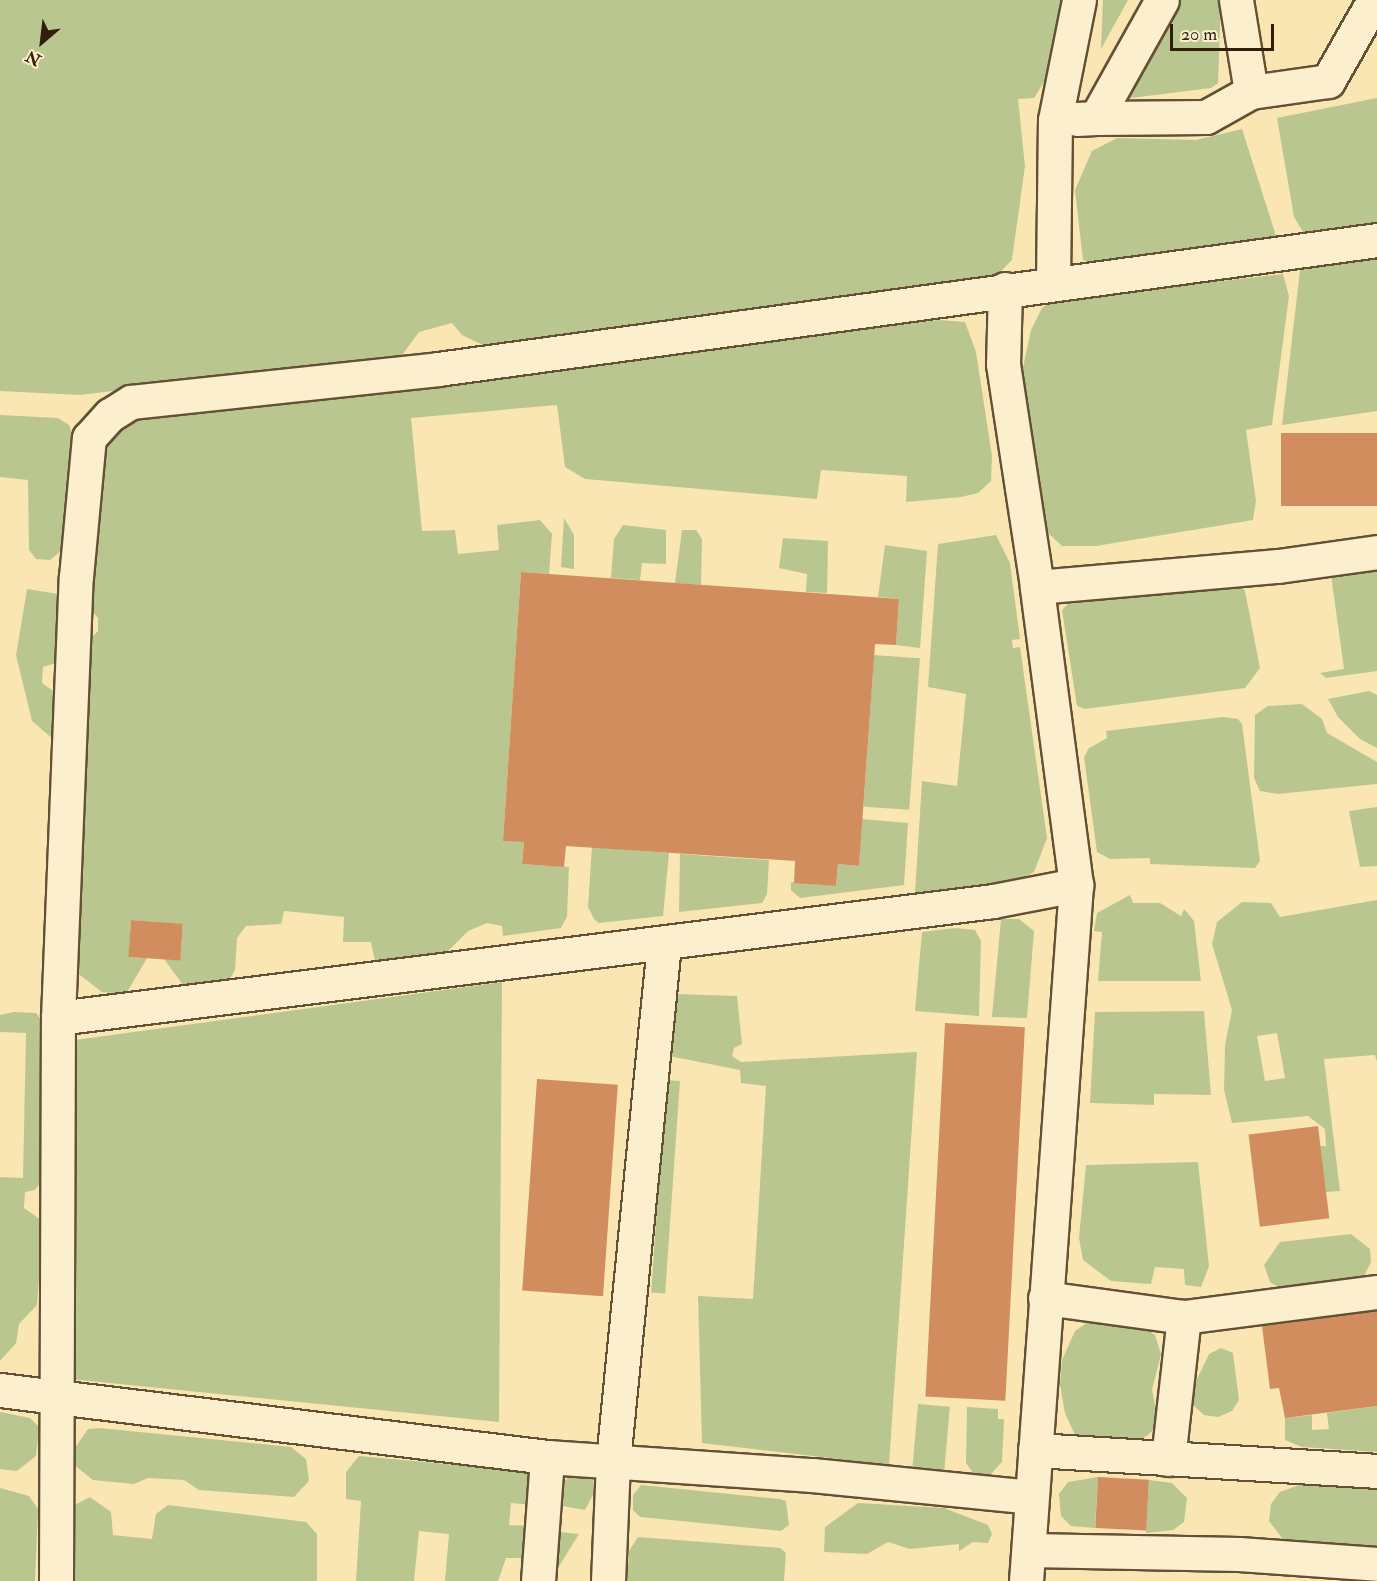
<!DOCTYPE html>
<style>
body{margin:0}
#map{position:relative;width:1377px;height:1581px;overflow:hidden;background:#fae6b3;font-family:"IM FELL Double Pica",serif}
div>[style]{position:absolute}
[style*='--x']{left:calc(var(--x)*1px);top:calc(var(--y)*1px);width:calc(var(--w)*1px);rotate:calc(var(--a)*1deg)}
.green>*{inset:0;background:#bac690;transform-origin:0 0}
.building>*{inset:0;background:#d28d5e;transform-origin:0 0}
.roads{filter:drop-shadow(2px 0 #635035) drop-shadow(-2px 0 #635035) drop-shadow(0 2px #635035) drop-shadow(0 -2px #635035)}
.minor>*{height:33px;margin:-16.5px;padding:0 16.5px;transform-origin:16.5px;border-radius:16.5px;background:#fcefce}
span{translate:-50% -50%;white-space:nowrap;text-align:center;line-height:1.15;-webkit-text-stroke:5px #fcefce;paint-order:stroke}
.north{position:absolute;left:12px;top:12px;width:60px;height:60px;-webkit-text-stroke:4px #fcefce;paint-order:stroke;rotate:208deg;font-size:16px;font-weight:700;line-height:24px;text-align:center;color:#311e0b}
.north::after{content:'';display:block;margin:auto;width:21px;height:27px;background:#311e0b;clip-path:polygon(50% 0,100% 100%,50% 72%,0 100%)}
.scale{position:absolute;left:1170px;top:24px;width:104px;height:27px;box-sizing:border-box;border:3px solid #311e0b;border-top:0;padding-left:8px;font-size:18px;line-height:21px;white-space:nowrap;color:#311e0b;-webkit-text-stroke:4px #fcefce;paint-order:stroke}
</style>
<div id="map">
<div class="green">
<div style="clip-path:polygon(0 0,1065px 0,1047px 77px,1034px 98px,1018px 99px,1025px 166px,1012px 260px,998px 274px,485px 346px,462px 335px,452px 323px,419px 332px,402px 355px,80px 395px,0 391px)"></div>
<div style="clip-path:polygon(1103px 0,1128px 0,1101px 49px)"></div>
<div style="clip-path:polygon(1175px 0,1221px 0,1218px 83px,1211px 88px,1123px 99px)"></div>
<div style="clip-path:polygon(1377px 98px,1377px 226px,1303px 232px,1294px 217px,1277px 118px)"></div>
<div style="clip-path:polygon(1242px 129px,1278px 242px,1097px 265px,1083px 260px,1075px 190px,1092px 151px,1117px 138px,1196px 140px)"></div>
<div style="clip-path:polygon(1377px 257px,1377px 411px,1282px 425px,1300px 270px)"></div>
<div style="clip-path:polygon(1283px 274px,1289px 296px,1272px 425px,1246px 430px,1256px 501px,1253px 520px,1096px 546px,1062px 546px,1047px 532px,1043px 518px,1022px 372px,1031px 330px,1042px 308px,1054px 300px)"></div>
<div style="clip-path:polygon(939px 320px,965px 322px,976px 352px,992px 456px,991px 481px,978px 493px,961px 497px,906px 502px,907px 476px,821px 470px,817px 499px,585px 479px,565px 467px,557px 405px,411px 418px,422px 531px,455px 530px,458px 554px,499px 550px,497px 525px,540px 520px,552px 534px,549px 574px,521px 572px,503px 841px,524px 842px,522px 864px,569px 867px,567px 917px,561px 928px,503px 936px,502px 926px,487px 923px,468px 931px,444px 955px,375px 961px,371px 942px,343px 942px,344px 917px,284px 911px,281px 924px,246px 926px,237px 938px,235px 970px,229px 980px,220px 986px,186px 989px,164px 959px,180px 960px,183px 924px,131px 920px,129px 957px,147px 958px,126px 994px,102px 992px,76px 972px,91px 638px,98px 631px,98px 618px,92px 611px,101px 442px,120px 419px)"></div>
<div style="clip-path:polygon(0 415px,58px 418px,69px 425px,76px 446px,68px 545px,50px 560px,36px 559px,29px 550px,28px 480px,0 477px)"></div>
<div style="clip-path:polygon(564px 518px,574px 535px,574px 569px,561px 567px)"></div>
<div style="clip-path:polygon(623px 525px,666px 530px,666px 564px,642px 563px,640px 580px,611px 578px,614px 539px)"></div>
<div style="clip-path:polygon(682px 530px,696px 530px,702px 539px,701px 585px,675px 583px)"></div>
<div style="clip-path:polygon(996px 535px,1010px 563px,1020px 639px,1012px 640px,1013px 648px,1020px 647px,1047px 838px,1034px 872px,1017px 881px,915px 893px,922px 781px,957px 786px,966px 694px,928px 687px,938px 544px)"></div>
<div style="clip-path:polygon(783px 538px,828px 541px,827px 593px,806px 592px,807px 574px,779px 568px)"></div>
<div style="clip-path:polygon(885px 545px,927px 551px,920px 648px,896px 645px,899px 599px,878px 597px)"></div>
<div style="clip-path:polygon(1377px 569px,1377px 671px,1326px 678px,1320px 673px,1344px 669px,1331px 575px)"></div>
<div style="clip-path:polygon(1240px 585px,1245px 591px,1260px 668px,1245px 688px,1085px 709px,1077px 706px,1062px 610px,1068px 604px)"></div>
<div style="clip-path:polygon(27px 589px,65px 595px,59px 662px,43px 667px,42px 683px,59px 695px,53px 739px,32px 721px,16px 655px)"></div>
<div style="left:874px;top:655px;width:46px;height:152px;rotate:4deg"></div>
<div style="clip-path:polygon(1369px 691px,1377px 695px,1377px 748px,1360px 739px,1338px 717px,1328px 699px)"></div>
<div style="clip-path:polygon(1302px 704px,1322px 719px,1327px 733px,1377px 762px,1377px 784px,1278px 794px,1260px 791px,1254px 778px,1255px 715px,1268px 706px)"></div>
<div style="clip-path:polygon(1223px 717px,1238px 719px,1242px 724px,1260px 861px,1255px 868px,1150px 864px,1150px 858px,1110px 859px,1097px 852px,1084px 757px,1089px 748px,1107px 738px,1106px 731px)"></div>
<div style="clip-path:polygon(1377px 807px,1377px 866px,1360px 867px,1349px 811px)"></div>
<div style="clip-path:polygon(862px 819px,908px 823px,904px 885px,800px 898px,791px 890px,791px 882px,836px 886px,838px 864px,859px 866px)"></div>
<div style="clip-path:polygon(592px 847px,669px 853px,663px 916px,599px 923px,594px 919px,588px 907px)"></div>
<div style="clip-path:polygon(680px 854px,769px 860px,767px 894px,762px 903px,679px 912px)"></div>
<div style="clip-path:polygon(1130px 895px,1133px 903px,1160px 903px,1181px 916px,1184px 909px,1194px 921px,1201px 981px,1098px 981px,1102px 932px,1094px 931px,1097px 913px)"></div>
<div style="clip-path:polygon(evenodd,1377px 900px,1377px 1062px,1375px 1055px,1324px 1059px,1340px 1191px,1326px 1192px,1320px 1146px,1326px 1146px,1325px 1129px,1308px 1116px,1232px 1123px,1224px 1090px,1225px 1045px,1232px 1010px,1212px 944px,1217px 922px,1242px 902px,1271px 903px,1280px 917px,1377px 900px,1277px 1033px,1285px 1078px,1265px 1081px,1257px 1036px,1277px 1033px)"></div>
<div style="clip-path:polygon(1001px 919px,1019px 919px,1034px 931px,1027px 1018px,992px 1017px)"></div>
<div style="clip-path:polygon(955px 928px,975px 930px,981px 941px,979px 1016px,915px 1011px,922px 932px)"></div>
<div style="clip-path:polygon(502px 982px,499px 1422px,70px 1379px,75px 1040px)"></div>
<div style="clip-path:polygon(675px 994px,737px 996px,742px 1044px,734px 1048px,732px 1056px,741px 1062px,917px 1052px,889px 1465px,702px 1443px,698px 1296px,753px 1299px,766px 1086px,741px 1083px,740px 1070px,669px 1056px)"></div>
<div style="clip-path:polygon(1204px 1011px,1211px 1095px,1154px 1094px,1154px 1105px,1090px 1103px,1095px 1012px)"></div>
<div style="clip-path:polygon(14px 1012px,36px 1013px,43px 1022px,43px 1179px,35px 1190px,25px 1192px,24px 1208px,41px 1220px,43px 1229px,37px 1305px,19px 1324px,16px 1343px,0 1361px,0 1177px,23px 1178px,26px 1033px,0 1032px,0 1015px)"></div>
<div style="left:666px;top:1080px;width:14px;height:213px;rotate:4deg"></div>
<div style="clip-path:polygon(1198px 1162px,1209px 1266px,1201px 1287px,1185px 1285px,1184px 1269px,1155px 1267px,1151px 1284px,1111px 1281px,1083px 1260px,1079px 1238px,1086px 1165px)"></div>
<div style="clip-path:polygon(1351px 1234px,1370px 1249px,1371px 1262px,1363px 1278px,1280px 1288px,1270px 1282px,1264px 1265px,1280px 1242px)"></div>
<div style="clip-path:polygon(1091px 1320px,1144px 1327px,1155px 1335px,1161px 1354px,1152px 1390px,1159px 1424px,1147px 1436px,1124px 1447px,1100px 1447px,1074px 1433px,1065px 1413px,1060px 1385px,1062px 1360px,1075px 1331px)"></div>
<div style="clip-path:polygon(1221px 1348px,1233px 1353px,1239px 1400px,1232px 1411px,1218px 1417px,1204px 1415px,1190px 1402px,1191px 1392px,1209px 1354px)"></div>
<div style="left:918px;top:1404px;width:32px;height:63px;rotate:5deg"></div>
<div style="clip-path:polygon(1377px 1406px,1377px 1452px,1302px 1447px,1285px 1440px,1285px 1418px,1312px 1415px,1312px 1430px,1329px 1429px,1327px 1413px)"></div>
<div style="clip-path:polygon(967px 1407px,998px 1409px,998px 1419px,1004px 1419px,1002px 1462px,989px 1476px,973px 1473px,966px 1463px)"></div>
<div style="clip-path:polygon(0 1412px,30px 1418px,39px 1427px,36px 1456px,17px 1471px,0 1469px)"></div>
<div style="clip-path:polygon(99px 1428px,291px 1447px,306px 1459px,309px 1481px,294px 1497px,199px 1490px,184px 1480px,148px 1478px,134px 1484px,93px 1480px,74px 1465px,72px 1452px,88px 1429px)"></div>
<div style="clip-path:polygon(359px 1456px,534px 1472px,535px 1505px,511px 1503px,509px 1525px,533px 1526px,524px 1558px,506px 1558px,498px 1581px,445px 1581px,449px 1534px,419px 1531px,414px 1581px,356px 1581px,361px 1501px,346px 1499px,346px 1472px)"></div>
<div style="clip-path:polygon(574px 1474px,593px 1480px,595px 1491px,585px 1510px,557px 1505px,558px 1485px)"></div>
<div style="clip-path:polygon(1098px 1477px,1095px 1528px,1071px 1526px,1061px 1516px,1059px 1494px,1068px 1482px)"></div>
<div style="clip-path:polygon(1149px 1480px,1172px 1483px,1187px 1498px,1184px 1522px,1173px 1530px,1146px 1533px)"></div>
<div style="clip-path:polygon(1302px 1484px,1377px 1488px,1377px 1549px,1285px 1542px,1269px 1521px,1271px 1504px,1280px 1492px)"></div>
<div style="clip-path:polygon(641px 1485px,780px 1499px,786px 1501px,789px 1525px,781px 1531px,640px 1517px,633px 1510px,633px 1495px)"></div>
<div style="clip-path:polygon(0 1488px,29px 1496px,38px 1509px,35px 1581px,0 1581px)"></div>
<div style="clip-path:polygon(90px 1497px,111px 1512px,113px 1535px,152px 1539px,156px 1514px,168px 1505px,306px 1522px,317px 1534px,317px 1581px,64px 1581px,69px 1508px)"></div>
<div style="clip-path:polygon(858px 1503px,944px 1508px,988px 1525px,992px 1534px,988px 1543px,973px 1542px,959px 1551px,959px 1544px,910px 1549px,888px 1542px,867px 1554px,824px 1552px,825px 1527px)"></div>
<div style="clip-path:polygon(550px 1531px,579px 1534px,550px 1581px)"></div>
<div style="clip-path:polygon(638px 1537px,780px 1548px,786px 1553px,784px 1581px,627px 1581px,629px 1551px)"></div>
</div>
<div class="building">
<div style="left:1377px;top:433px;width:73px;height:96px;rotate:90deg"></div>
<div style="clip-path:polygon(521px 572px,899px 599px,896px 645px,875px 644px,859px 866px,838px 864px,836px 886px,794px 883px,795px 861px,566px 846px,564px 867px,522px 864px,524px 842px,503px 841px)"></div>
<div style="left:131px;top:920px;width:52px;height:37px;rotate:4deg"></div>
<div style="left:945px;top:1023px;width:80px;height:374px;rotate:3deg"></div>
<div style="left:537px;top:1079px;width:81px;height:212px;rotate:4deg"></div>
<div style="left:1318px;top:1126px;width:93px;height:70px;rotate:83deg"></div>
<div style="clip-path:polygon(1377px 1311px,1377px 1406px,1285px 1418px,1279px 1388px,1270px 1389px,1262px 1326px)"></div>
<div style="left:1098px;top:1477px;width:51px;height:51px;rotate:3deg"></div>
</div>
<div class="roads">
<div class="minor">
<div style="--x:1236;--y:0;--w:93;--a:80.7"></div>
<div style="--x:1096;--y:118;--w:110;--a:-0.5"></div>
<div style="--x:1206;--y:117;--w:51;--a:-29.1"></div>
<div style="--x:1251;--y:92;--w:78;--a:-8.1"></div>
<div style="--x:1328;--y:81;--w:93;--a:-60.4"></div>
<div style="--x:1077;--y:119;--w:19;--a:-3"></div>
<div style="--x:1096;--y:118;--w:135;--a:-60.8"></div>
<div style="--x:1053;--y:282;--w:162;--a:-89.3"></div>
<div style="--x:1055;--y:120;--w:122;--a:-78.7"></div>
<div style="--x:1005;--y:289;--w:75;--a:91.5"></div>
<div style="--x:1003;--y:364;--w:226;--a:81.3"></div>
<div style="--x:58;--y:1018;--w:942;--a:-7.13"></div>
<div style="--x:993;--y:901;--w:85;--a:-10.9"></div>
<div style="--x:1045;--y:1298;--w:140;--a:7.8"></div>
<div style="--x:1184;--y:1317;--w:195;--a:-7.4"></div>
<div style="--x:0;--y:1390;--w:551;--a:6.98"></div>
<div style="--x:547;--y:1457;--w:266;--a:3.9"></div>
<div style="--x:812;--y:1475;--w:220;--a:5.7"></div>
<div style="--x:1035;--y:1450;--w:343;--a:3.5"></div>
<div style="--x:1168;--y:1459;--w:143;--a:-83.6"></div>
<div style="--x:1029;--y:1550;--w:210;--a:1.1"></div>
<div style="--x:1239;--y:1554;--w:138;--a:4.1"></div>
<div style="--x:56;--y:1581;--w:563;--a:-89.8"></div>
<div style="--x:58;--y:1018;--w:441;--a:-87.7"></div>
<div style="--x:76;--y:577;--w:140;--a:-84.7"></div>
<div style="--x:89;--y:438;--w:31;--a:-48"></div>
<div style="--x:110;--y:415;--w:25;--a:-32"></div>
<div style="--x:131;--y:402;--w:309;--a:-6.1"></div>
<div style="--x:438;--y:369;--w:948;--a:-7.82"></div>
<div style="--x:538;--y:1581;--w:124;--a:-85.8"></div>
<div style="--x:608;--y:1581;--w:120;--a:-87.6"></div>
<div style="--x:613;--y:1461;--w:520;--a:-84.37"></div>
<div style="--x:1026;--y:1581;--w:698;--a:-85.89"></div>
<div style="--x:1076;--y:885;--w:301;--a:-97.5"></div>
<div style="--x:1037;--y:587;--w:242;--a:-5"></div>
<div style="--x:1278;--y:566;--w:100;--a:-8"></div>
</div>
</div>
<div class="north">N</div>
<div class="scale">20 m</div>
</div>
